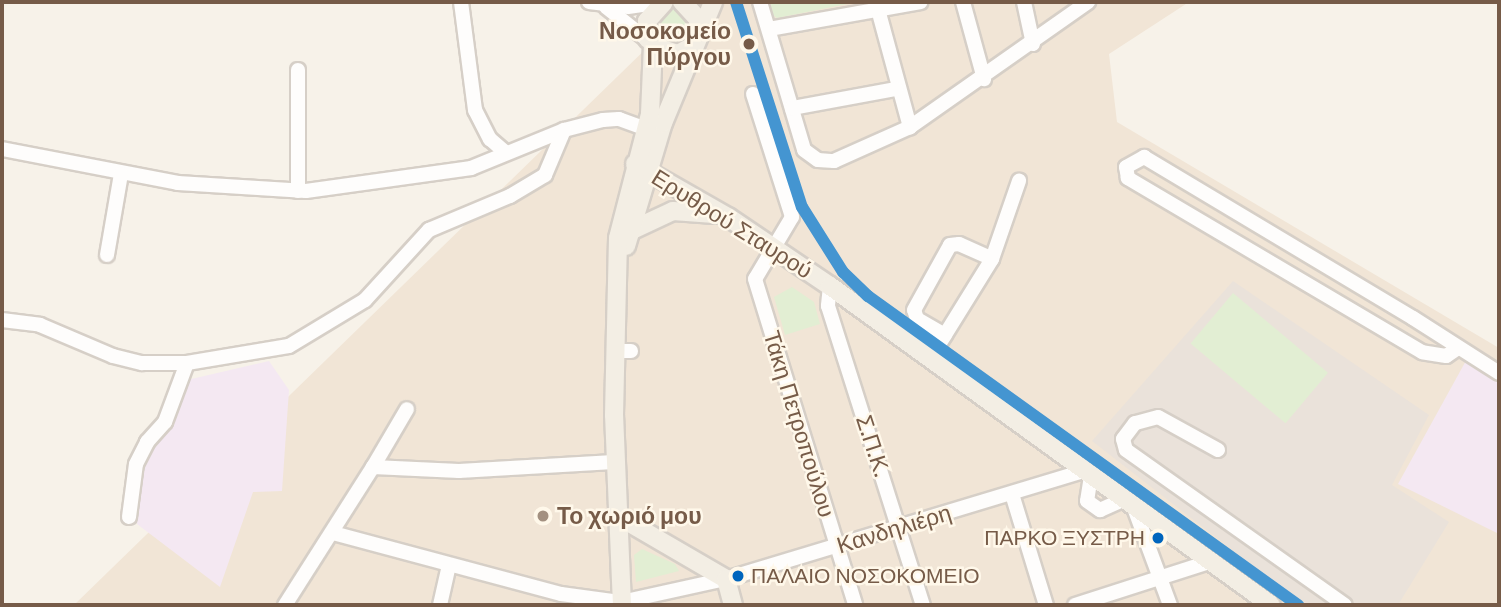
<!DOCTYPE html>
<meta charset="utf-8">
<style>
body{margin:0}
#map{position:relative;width:1501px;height:607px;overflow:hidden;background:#f7f2e9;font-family:Rubik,sans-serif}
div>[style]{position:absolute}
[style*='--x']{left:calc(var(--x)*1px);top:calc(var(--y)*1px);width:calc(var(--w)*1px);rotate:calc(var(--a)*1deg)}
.residential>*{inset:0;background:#f1e5d6}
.industrial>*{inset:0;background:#eae2da}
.education>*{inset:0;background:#f4e8f2}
.green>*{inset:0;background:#e2eed3;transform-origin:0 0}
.roads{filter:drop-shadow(2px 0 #d6cfc7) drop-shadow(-2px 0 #d6cfc7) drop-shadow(0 2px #d6cfc7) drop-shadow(0 -2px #d6cfc7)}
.minor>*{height:14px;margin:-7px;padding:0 7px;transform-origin:7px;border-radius:7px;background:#fefdfc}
.major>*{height:18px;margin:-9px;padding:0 9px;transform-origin:9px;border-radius:9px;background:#f3eee4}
.rail-1>*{height:12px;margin:-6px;padding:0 6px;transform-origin:6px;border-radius:6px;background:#4495d1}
.dots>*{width:19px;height:19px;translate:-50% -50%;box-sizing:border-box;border:4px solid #fff8ea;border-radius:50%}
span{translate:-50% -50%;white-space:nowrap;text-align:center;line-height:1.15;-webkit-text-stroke:5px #fff8ea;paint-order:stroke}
.bus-label{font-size:21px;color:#765b48}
.right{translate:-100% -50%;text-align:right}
.left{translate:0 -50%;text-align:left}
.stop-label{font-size:23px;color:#765b48;font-weight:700}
.street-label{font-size:23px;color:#765b48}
.poi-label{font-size:23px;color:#765b48;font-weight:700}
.frame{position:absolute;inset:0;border:4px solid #765b48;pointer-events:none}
</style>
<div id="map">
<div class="residential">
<div style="clip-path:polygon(694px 2px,1189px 2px,1109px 54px,1117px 122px,1499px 348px,1499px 605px,74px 605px)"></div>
</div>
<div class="industrial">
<div style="clip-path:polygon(1233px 281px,1429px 415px,1392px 485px,1449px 522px,1398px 605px,1303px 605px,1092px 441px)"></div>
</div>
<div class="education">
<div style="clip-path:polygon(1473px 348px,1499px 362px,1499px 534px,1398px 484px)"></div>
<div style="clip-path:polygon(269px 361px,289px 390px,282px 491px,253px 492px,220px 587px,137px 524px,136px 494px,142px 465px,152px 445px,166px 432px,187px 380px)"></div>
</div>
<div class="green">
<div style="clip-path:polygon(765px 2px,847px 2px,847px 4px,777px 18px,768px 12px)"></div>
<div style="clip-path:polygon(668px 6px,682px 8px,694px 31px,682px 47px,657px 40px,653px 20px)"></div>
<div style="clip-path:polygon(792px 287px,814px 302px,820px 324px,785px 335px,774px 297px)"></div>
<div style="left:1233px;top:293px;width:124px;height:66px;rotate:40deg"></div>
<div style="clip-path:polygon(642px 549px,675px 564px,679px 571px,636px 582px,634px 555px)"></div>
</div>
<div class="roads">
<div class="minor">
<div style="--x:461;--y:2;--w:109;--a:82.6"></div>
<div style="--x:475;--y:110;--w:33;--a:63"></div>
<div style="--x:490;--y:139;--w:20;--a:41"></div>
<div style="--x:589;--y:2;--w:39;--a:7"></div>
<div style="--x:628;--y:7;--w:35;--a:-8"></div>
<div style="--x:760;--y:2;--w:154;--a:73.4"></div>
<div style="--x:804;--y:150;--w:17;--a:36"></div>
<div style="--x:818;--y:160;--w:16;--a:4"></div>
<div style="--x:834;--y:161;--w:83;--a:-24.1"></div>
<div style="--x:910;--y:127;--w:218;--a:-35.1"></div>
<div style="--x:876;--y:2;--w:130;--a:74.8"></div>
<div style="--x:963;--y:2;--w:80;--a:74.7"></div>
<div style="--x:1024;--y:2;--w:43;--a:77.9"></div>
<div style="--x:606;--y:7;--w:56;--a:38.5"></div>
<div style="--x:769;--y:29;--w:154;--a:-10.1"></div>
<div style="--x:298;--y:70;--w:121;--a:90"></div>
<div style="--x:753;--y:94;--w:129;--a:72.4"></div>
<div style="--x:792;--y:217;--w:72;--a:120.8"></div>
<div style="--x:755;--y:279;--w:341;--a:72.9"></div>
<div style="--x:792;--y:108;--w:106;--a:-10.4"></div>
<div style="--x:2;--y:149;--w:179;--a:10.9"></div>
<div style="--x:178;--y:183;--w:128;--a:3.6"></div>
<div style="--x:306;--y:191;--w:167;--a:-7.9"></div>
<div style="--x:471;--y:168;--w:100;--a:-22.2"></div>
<div style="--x:564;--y:130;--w:40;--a:-14.4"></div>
<div style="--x:603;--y:120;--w:16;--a:-4"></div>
<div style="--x:619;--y:119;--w:30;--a:20"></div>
<div style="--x:107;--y:255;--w:82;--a:-80.2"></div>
<div style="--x:830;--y:286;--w:20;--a:96"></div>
<div style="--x:828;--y:306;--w:314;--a:72.4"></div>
<div style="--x:2;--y:320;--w:38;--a:7"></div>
<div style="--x:40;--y:325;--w:79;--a:23"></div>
<div style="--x:113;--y:356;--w:30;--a:14"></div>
<div style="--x:142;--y:363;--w:45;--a:0"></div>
<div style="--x:187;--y:363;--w:103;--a:-9.5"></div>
<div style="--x:289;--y:346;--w:89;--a:-31.2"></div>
<div style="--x:365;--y:300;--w:95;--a:-47.6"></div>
<div style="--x:429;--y:230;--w:88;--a:-22.8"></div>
<div style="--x:510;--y:196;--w:41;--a:-31"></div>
<div style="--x:545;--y:175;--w:49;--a:-67.1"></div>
<div style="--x:945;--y:335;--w:32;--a:-150"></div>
<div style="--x:917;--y:319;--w:9;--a:-108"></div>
<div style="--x:914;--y:310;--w:74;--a:-61"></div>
<div style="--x:950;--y:245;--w:9;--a:-6"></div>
<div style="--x:959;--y:244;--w:36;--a:24"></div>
<div style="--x:1458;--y:348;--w:14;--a:146"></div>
<div style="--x:1446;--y:356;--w:24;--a:-171"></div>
<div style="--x:1422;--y:352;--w:342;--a:-149.4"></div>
<div style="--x:1128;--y:178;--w:11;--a:-100"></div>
<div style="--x:1126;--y:167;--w:21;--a:-29"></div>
<div style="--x:1144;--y:157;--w:313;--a:30.9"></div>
<div style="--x:1413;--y:318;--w:102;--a:32.6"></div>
<div style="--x:616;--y:351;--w:15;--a:0"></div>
<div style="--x:930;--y:359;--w:118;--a:-58.2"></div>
<div style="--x:992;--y:259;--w:83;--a:-70.9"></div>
<div style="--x:1218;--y:450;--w:68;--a:-151.2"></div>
<div style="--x:1158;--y:417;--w:24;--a:165"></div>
<div style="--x:1135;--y:423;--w:20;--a:127"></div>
<div style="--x:1123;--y:439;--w:11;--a:75"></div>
<div style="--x:1126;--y:450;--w:268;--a:35.3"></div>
<div style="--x:373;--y:467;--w:67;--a:-59.6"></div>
<div style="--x:1091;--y:476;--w:25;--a:99"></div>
<div style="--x:1087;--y:501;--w:16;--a:35"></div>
<div style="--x:1100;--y:510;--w:27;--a:-24"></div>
<div style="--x:1012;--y:494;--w:116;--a:73"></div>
<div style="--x:1133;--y:505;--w:107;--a:69.7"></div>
<div style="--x:129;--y:517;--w:53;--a:-82.5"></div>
<div style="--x:136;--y:464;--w:25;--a:-63"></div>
<div style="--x:147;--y:442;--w:27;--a:-48"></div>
<div style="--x:165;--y:422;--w:63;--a:-69.6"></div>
<div style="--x:333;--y:533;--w:236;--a:15"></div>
<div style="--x:561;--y:594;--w:61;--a:7.6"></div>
<div style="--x:621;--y:602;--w:107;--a:-12.4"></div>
<div style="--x:726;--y:579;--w:374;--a:-16.8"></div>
<div style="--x:285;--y:605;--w:164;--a:-57.5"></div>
<div style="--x:373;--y:467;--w:86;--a:2.7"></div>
<div style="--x:459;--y:471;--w:155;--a:-3.3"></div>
<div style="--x:440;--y:605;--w:41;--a:-77.3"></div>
<div style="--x:1075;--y:605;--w:141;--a:-17.8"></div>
</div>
<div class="major">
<div style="--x:648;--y:39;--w:18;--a:-93"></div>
<div style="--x:647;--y:21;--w:25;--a:-48"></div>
<div style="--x:653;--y:46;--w:26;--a:18"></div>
<div style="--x:678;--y:54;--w:18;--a:-29"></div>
<div style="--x:694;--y:45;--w:25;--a:-79"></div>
<div style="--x:699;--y:20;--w:25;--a:-133"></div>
<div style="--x:635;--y:164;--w:107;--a:29.7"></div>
<div style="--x:728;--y:217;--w:123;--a:34.1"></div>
<div style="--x:830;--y:286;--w:544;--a:35.88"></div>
<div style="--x:630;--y:231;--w:47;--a:-24.9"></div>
<div style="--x:673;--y:211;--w:41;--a:4.2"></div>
<div style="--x:626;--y:246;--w:128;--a:-73.3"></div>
<div style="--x:663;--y:123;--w:131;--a:-67.5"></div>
<div style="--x:616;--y:515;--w:127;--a:30.2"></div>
<div style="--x:726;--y:579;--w:27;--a:75"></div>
<div style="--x:622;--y:605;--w:190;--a:-92.4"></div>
<div style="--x:614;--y:415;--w:177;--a:-88.7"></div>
<div style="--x:618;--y:238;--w:128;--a:-75.5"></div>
<div style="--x:650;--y:114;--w:68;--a:-87.5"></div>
</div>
</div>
<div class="rail-1">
<div style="--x:736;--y:2;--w:215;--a:72.2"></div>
<div style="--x:802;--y:207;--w:77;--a:57.8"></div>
<div style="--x:843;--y:272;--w:35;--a:44"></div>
<div style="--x:868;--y:296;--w:530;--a:35.7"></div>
</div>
<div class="dots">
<div style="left:749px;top:44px;background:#765b48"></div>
<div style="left:543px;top:516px;background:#a39080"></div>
<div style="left:1158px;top:538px;background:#0065bd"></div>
<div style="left:738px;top:576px;background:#0065bd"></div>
</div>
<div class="bus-label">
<span class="right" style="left:1145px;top:538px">ΠΑΡΚΟ ΞΥΣΤΡΗ</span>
<span class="left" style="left:751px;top:576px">ΠΑΛΑΙΟ ΝΟΣΟΚΟΜΕΙΟ</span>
</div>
<div class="stop-label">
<span class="right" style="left:731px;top:44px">Νοσοκομείο<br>Πύργου</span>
</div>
<div class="street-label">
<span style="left:732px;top:224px;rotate:32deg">Ερυθρού Σταυρού</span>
<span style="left:799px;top:424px;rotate:73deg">Τάκη Πετροπούλου</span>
<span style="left:873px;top:446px;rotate:72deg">Σ.Π.Κ.</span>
<span style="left:894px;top:529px;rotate:-17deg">Κανδηλιέρη</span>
</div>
<div class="poi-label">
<span class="left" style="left:557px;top:516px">Το χωριό μου</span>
</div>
<div class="frame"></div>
</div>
